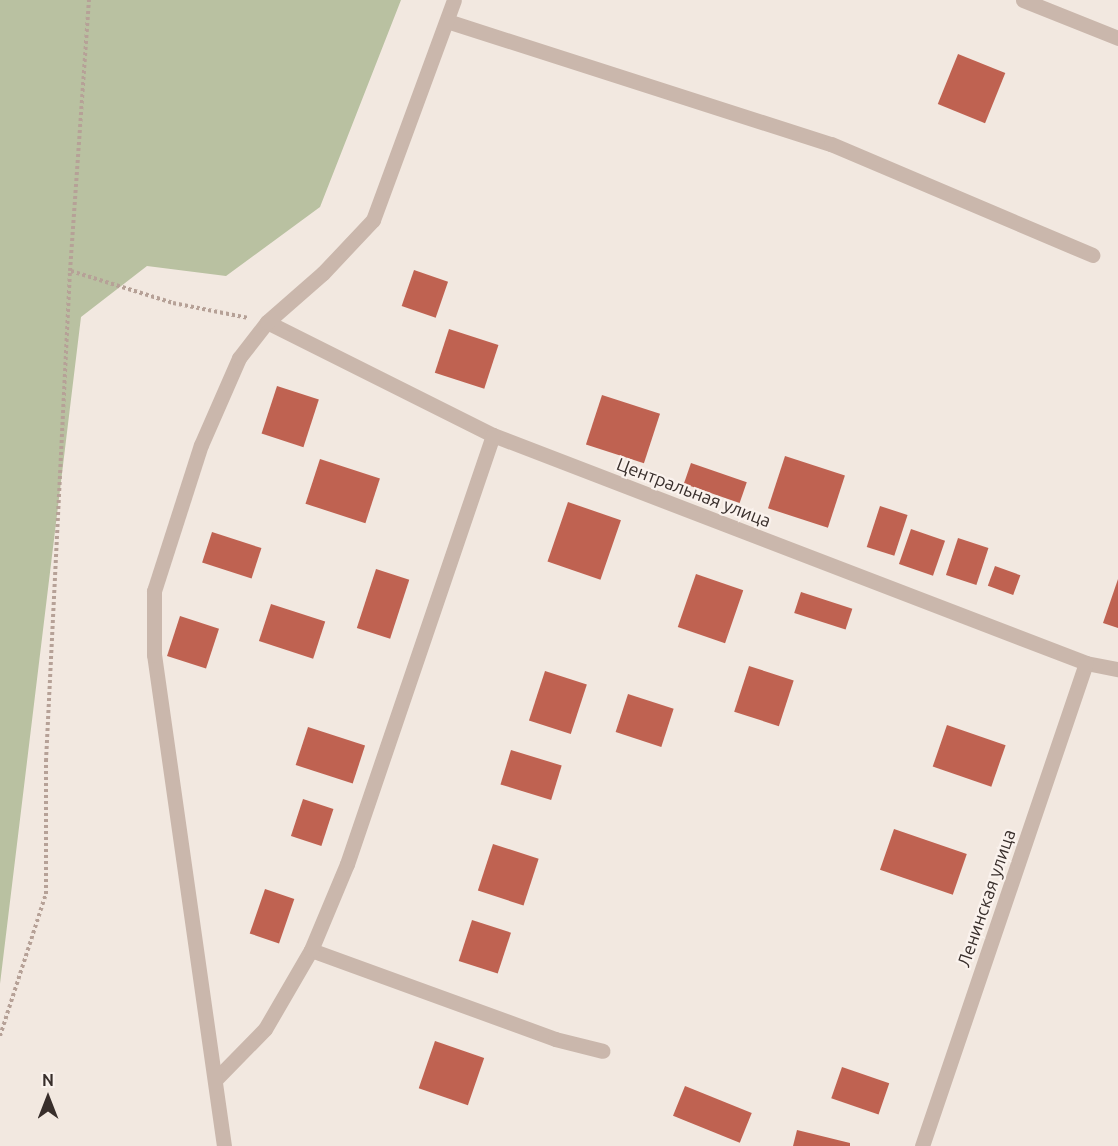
<!DOCTYPE html>
<meta charset="utf-8">
<style>
body{margin:0}
#map{position:relative;width:1118px;height:1146px;overflow:hidden;background:#f2e8e0;font-family:Ubuntu,sans-serif}
div>[style]{position:absolute}
[style*='--x']{left:calc(var(--x)*1px);top:calc(var(--y)*1px);width:calc(var(--w)*1px);rotate:calc(var(--a)*1deg)}
.green>*{inset:0;background:#b9c1a1}
.building>*{inset:0;background:#bf6251;transform-origin:0 0}
.path>*{height:4px;margin-top:-2px;transform-origin:0;background:repeating-linear-gradient(90deg,#b6a197 0 3px,transparent 0 6px)}
.minor>*{height:15px;margin:-7.5px;padding:0 7.5px;transform-origin:7.5px;border-radius:7.5px;background:#cab7ac}
span{translate:-50% -50%;white-space:nowrap;text-align:center;line-height:1.15;-webkit-text-stroke:4.5px #faf2ed;paint-order:stroke}
.street-label{font-size:18px;color:#382e2b}
.north{position:absolute;left:18px;top:1068px;width:60px;height:60px;-webkit-text-stroke:4px #faf2ed;paint-order:stroke;rotate:0deg;font-size:16px;font-weight:700;line-height:24px;text-align:center;color:#382e2b}
.north::after{content:'';display:block;margin:auto;width:21px;height:27px;background:#382e2b;clip-path:polygon(50% 0,100% 100%,50% 72%,0 100%)}
</style>
<div id="map">
<div class="green">
<div style="clip-path:polygon(0 0,401px 0,320px 207px,226px 276px,147px 266px,81px 317px,0 984px)"></div>
</div>
<div class="building">
<div style="left:958px;top:54px;width:51px;height:54px;rotate:22deg"></div>
<div style="left:414px;top:270px;width:36px;height:38px;rotate:19deg"></div>
<div style="left:449px;top:329px;width:52px;height:46px;rotate:18deg"></div>
<div style="left:277px;top:386px;width:44px;height:50px;rotate:18deg"></div>
<div style="left:602px;top:395px;width:61px;height:52px;rotate:18deg"></div>
<div style="left:785px;top:456px;width:63px;height:55px;rotate:18deg"></div>
<div style="left:320px;top:459px;width:63px;height:47px;rotate:18deg"></div>
<div style="left:691px;top:463px;width:59px;height:22px;rotate:19deg"></div>
<div style="left:568px;top:502px;width:56px;height:63px;rotate:19deg"></div>
<div style="left:880px;top:506px;width:29px;height:43px;rotate:18deg"></div>
<div style="left:911px;top:529px;width:36px;height:37px;rotate:19deg"></div>
<div style="left:212px;top:532px;width:52px;height:32px;rotate:18deg"></div>
<div style="left:958px;top:538px;width:32px;height:39px;rotate:18deg"></div>
<div style="left:995px;top:566px;width:27px;height:21px;rotate:20deg"></div>
<div style="left:376px;top:569px;width:35px;height:62px;rotate:18deg"></div>
<div style="left:696px;top:574px;width:50px;height:56px;rotate:19deg"></div>
<div style="clip-path:polygon(1118px 579px,1118px 628px,1103px 623px)"></div>
<div style="left:801px;top:592px;width:54px;height:22px;rotate:18deg"></div>
<div style="left:271px;top:604px;width:57px;height:39px;rotate:18deg"></div>
<div style="left:180px;top:616px;width:41px;height:42px;rotate:18deg"></div>
<div style="left:749px;top:666px;width:47px;height:48px;rotate:18deg"></div>
<div style="left:545px;top:671px;width:44px;height:52px;rotate:18deg"></div>
<div style="left:628px;top:694px;width:48px;height:40px;rotate:18deg"></div>
<div style="left:947px;top:725px;width:62px;height:44px;rotate:19deg"></div>
<div style="left:308px;top:727px;width:60px;height:40px;rotate:18deg"></div>
<div style="left:511px;top:750px;width:53px;height:36px;rotate:17deg"></div>
<div style="left:303px;top:799px;width:32px;height:39px;rotate:18deg"></div>
<div style="left:894px;top:829px;width:77px;height:43px;rotate:19deg"></div>
<div style="left:493px;top:844px;width:48px;height:49px;rotate:18deg"></div>
<div style="left:265px;top:889px;width:31px;height:47px;rotate:19deg"></div>
<div style="left:472px;top:920px;width:41px;height:43px;rotate:18deg"></div>
<div style="left:435px;top:1041px;width:52px;height:50px;rotate:19deg"></div>
<div style="left:842px;top:1067px;width:50px;height:33px;rotate:19deg"></div>
<div style="left:685px;top:1086px;width:72px;height:32px;rotate:22deg"></div>
<div style="clip-path:polygon(797px 1130px,850px 1143px,850px 1146px,793px 1146px)"></div>
</div>
<div class="path">
<div style="--x:71;--y:271;--w:107;--a:17.4"></div>
<div style="--x:173;--y:303;--w:77;--a:11.2"></div>
<div style="--x:0;--y:1036;--w:149;--a:-72.1"></div>
<div style="--x:46;--y:894;--w:133;--a:-90"></div>
<div style="--x:46;--y:761;--w:491;--a:-87.2"></div>
<div style="--x:70;--y:271;--w:272;--a:-86"></div>
</div>
<div class="minor">
<div style="--x:1023;--y:0;--w:102;--a:21.8"></div>
<div style="--x:447;--y:21;--w:403;--a:17.8"></div>
<div style="--x:831;--y:144;--w:284;--a:23"></div>
<div style="--x:267;--y:322;--w:253;--a:26.6"></div>
<div style="--x:493;--y:435;--w:635;--a:21.03"></div>
<div style="--x:1086;--y:663;--w:33;--a:11"></div>
<div style="--x:311;--y:950;--w:260;--a:20"></div>
<div style="--x:555;--y:1039;--w:49;--a:14"></div>
<div style="--x:215;--y:1080;--w:71;--a:-45.6"></div>
<div style="--x:265;--y:1029;--w:91;--a:-59.8"></div>
<div style="--x:311;--y:950;--w:93;--a:-67.3"></div>
<div style="--x:347;--y:864;--w:453;--a:-71.2"></div>
<div style="--x:224;--y:1146;--w:496;--a:-98.1"></div>
<div style="--x:154;--y:655;--w:64;--a:-90"></div>
<div style="--x:154;--y:591;--w:153;--a:-72.2"></div>
<div style="--x:201;--y:445;--w:95;--a:-66.4"></div>
<div style="--x:239;--y:358;--w:46;--a:-52.1"></div>
<div style="--x:267;--y:322;--w:74;--a:-41.2"></div>
<div style="--x:323;--y:273;--w:73;--a:-46.7"></div>
<div style="--x:373;--y:220;--w:234;--a:-69.8"></div>
<div style="--x:922;--y:1146;--w:510;--a:-71.25"></div>
</div>
<div class="street-label">
<span style="left:694px;top:492px;rotate:21deg">Центральная улица</span>
<span style="left:986px;top:898px;rotate:-71deg">Ленинская улица</span>
</div>
<div class="north">N</div>
</div>
